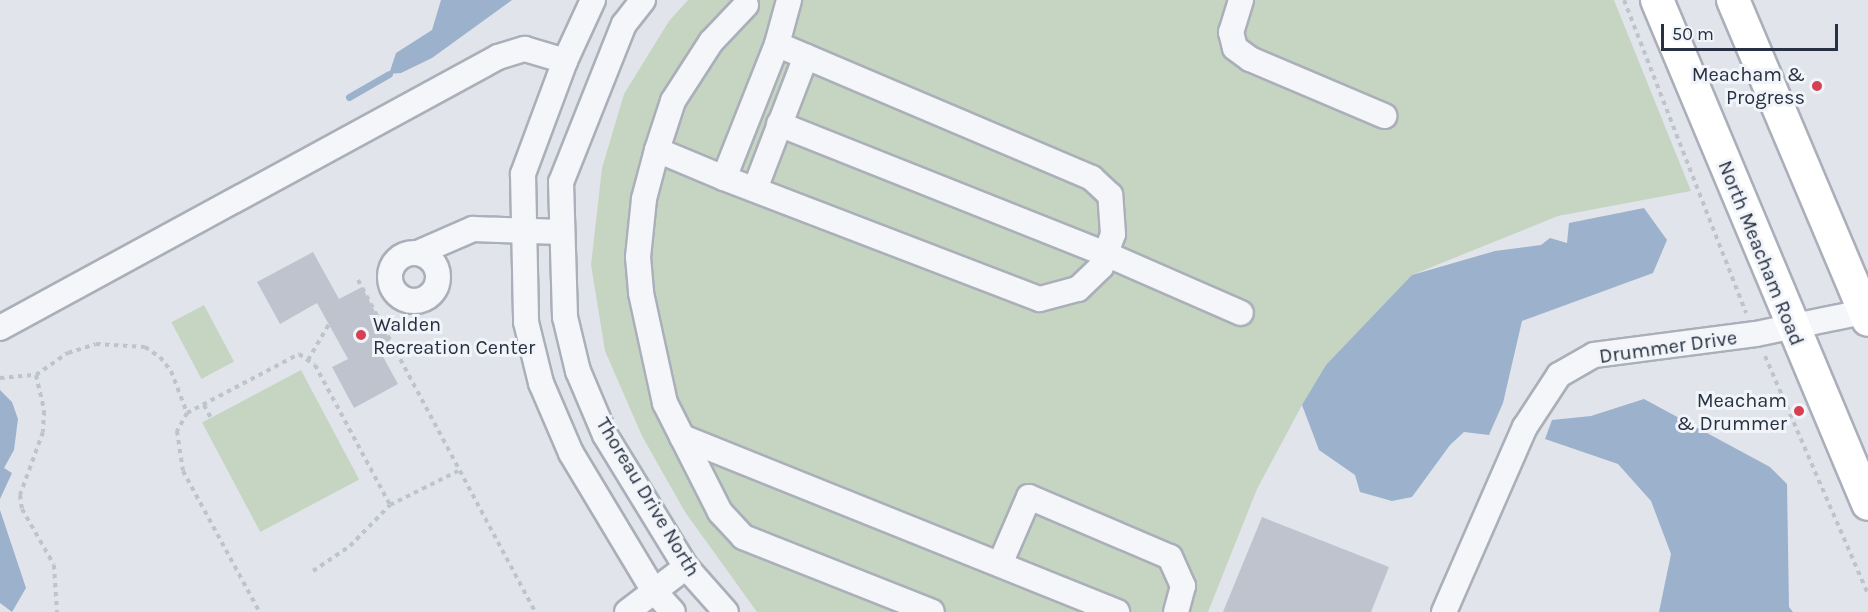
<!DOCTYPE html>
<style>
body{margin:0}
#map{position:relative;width:1868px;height:612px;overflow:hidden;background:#e1e5eb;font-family:Karla,sans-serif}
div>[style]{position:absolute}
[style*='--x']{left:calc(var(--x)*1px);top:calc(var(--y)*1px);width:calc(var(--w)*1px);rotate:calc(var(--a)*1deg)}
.green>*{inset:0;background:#c6d5c2;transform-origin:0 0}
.water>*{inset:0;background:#9bb1cc}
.stream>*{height:7px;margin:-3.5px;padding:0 3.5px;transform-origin:3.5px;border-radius:3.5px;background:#9bb1cc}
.building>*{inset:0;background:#bec3ce}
.path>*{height:4px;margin-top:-2px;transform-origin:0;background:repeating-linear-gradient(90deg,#bfc3ca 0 4.5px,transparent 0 9px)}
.roads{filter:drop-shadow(2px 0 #aaafb9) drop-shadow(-2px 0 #aaafb9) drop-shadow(0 2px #aaafb9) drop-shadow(0 -2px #aaafb9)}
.minor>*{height:24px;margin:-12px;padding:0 12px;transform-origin:12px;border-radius:12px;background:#f4f6f9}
.minor>.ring{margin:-12px;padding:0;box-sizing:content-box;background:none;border:24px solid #f4f6f9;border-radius:50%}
.major>*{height:32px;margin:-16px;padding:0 16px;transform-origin:16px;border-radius:16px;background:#fff}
.dots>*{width:16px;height:16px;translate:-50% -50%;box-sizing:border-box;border:3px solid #f1f4f8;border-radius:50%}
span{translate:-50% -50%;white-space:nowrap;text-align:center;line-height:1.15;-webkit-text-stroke:6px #f1f4f8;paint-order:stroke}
.poi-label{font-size:20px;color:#283143}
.right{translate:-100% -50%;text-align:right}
.left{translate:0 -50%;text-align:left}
.street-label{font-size:20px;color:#283143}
.scale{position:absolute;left:1661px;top:24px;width:177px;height:27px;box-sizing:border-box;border:3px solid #283143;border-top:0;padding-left:8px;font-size:18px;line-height:21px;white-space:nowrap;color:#283143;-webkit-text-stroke:4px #f1f4f8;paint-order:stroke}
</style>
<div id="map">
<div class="green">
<div style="clip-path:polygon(688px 0,1614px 0,1691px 191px,1558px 216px,1412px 275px,1302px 405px,1257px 489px,1208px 612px,757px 612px,685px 512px,642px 436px,605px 351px,591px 265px,602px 168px,624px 94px,669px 21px)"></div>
<div style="left:204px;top:305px;width:64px;height:37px;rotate:62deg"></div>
<div style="left:301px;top:370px;width:124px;height:112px;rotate:62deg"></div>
</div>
<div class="water">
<div style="clip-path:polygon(441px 0,512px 0,432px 58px,401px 73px,389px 74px,396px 53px,432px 30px)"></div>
<div style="clip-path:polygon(1644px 208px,1667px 240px,1653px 273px,1522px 321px,1503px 403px,1489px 435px,1464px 432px,1450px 445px,1412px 497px,1392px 501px,1360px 492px,1355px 475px,1319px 450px,1302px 405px,1326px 365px,1412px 275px,1495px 251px,1541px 245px,1550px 238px,1567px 243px,1569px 223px)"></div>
<div style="clip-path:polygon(0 390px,12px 402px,18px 419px,14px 450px,4px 468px,12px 473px,0 499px)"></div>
<div style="clip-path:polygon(1644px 399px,1770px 467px,1787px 484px,1789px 607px,1793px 612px,1659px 612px,1671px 554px,1651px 501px,1618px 464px,1545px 439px,1552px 420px,1591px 416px)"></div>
<div style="clip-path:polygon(0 510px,26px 588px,12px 612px,0 603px)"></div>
</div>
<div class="stream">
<div style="--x:349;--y:97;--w:46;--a:-29.9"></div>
</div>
<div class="building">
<div style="clip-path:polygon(313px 252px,339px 299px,362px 287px,393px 346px,381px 353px,398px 384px,354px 408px,332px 367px,348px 359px,317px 303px,280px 324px,257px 282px)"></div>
<div style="clip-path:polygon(1262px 517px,1389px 567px,1371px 612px,1223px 612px)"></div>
</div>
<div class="path">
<div style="--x:1624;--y:0;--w:336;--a:68.7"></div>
<div style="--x:358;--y:280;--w:376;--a:61.9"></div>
<div style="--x:1765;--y:356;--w:259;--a:66.6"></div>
<div style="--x:308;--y:360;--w:42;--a:-59.7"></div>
<div style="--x:36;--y:375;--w:37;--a:77"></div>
<div style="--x:44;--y:411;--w:21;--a:93"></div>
<div style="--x:43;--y:432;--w:67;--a:110.1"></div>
<div style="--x:20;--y:495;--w:14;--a:82"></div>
<div style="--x:22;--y:509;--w:64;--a:60.3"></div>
<div style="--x:54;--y:565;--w:47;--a:86.3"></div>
<div style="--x:0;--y:378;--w:36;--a:-5"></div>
<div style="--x:36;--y:375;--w:39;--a:-35"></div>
<div style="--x:68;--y:353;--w:29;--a:-18"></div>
<div style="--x:96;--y:344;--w:49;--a:3.5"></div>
<div style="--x:145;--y:347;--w:18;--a:34"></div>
<div style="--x:160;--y:357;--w:18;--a:52"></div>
<div style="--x:171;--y:371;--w:45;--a:69.1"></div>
<div style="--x:187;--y:413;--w:21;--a:119"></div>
<div style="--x:177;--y:431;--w:40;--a:81.5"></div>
<div style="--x:183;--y:471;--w:159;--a:61.5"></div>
<div style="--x:204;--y:405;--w:15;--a:62"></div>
<div style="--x:187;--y:413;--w:127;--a:-27.8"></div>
<div style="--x:299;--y:354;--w:19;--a:35"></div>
<div style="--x:315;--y:365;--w:159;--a:61.8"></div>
<div style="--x:313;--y:571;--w:45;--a:-34"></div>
<div style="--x:350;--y:546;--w:57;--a:-45.7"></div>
<div style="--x:390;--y:505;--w:76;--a:-26.6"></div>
</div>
<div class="roads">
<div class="minor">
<div style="--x:593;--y:0;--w:67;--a:114.7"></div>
<div style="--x:565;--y:61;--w:121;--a:110.4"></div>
<div style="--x:523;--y:174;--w:148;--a:88.8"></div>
<div style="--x:526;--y:322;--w:63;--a:76.2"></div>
<div style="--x:541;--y:383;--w:76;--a:66.8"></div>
<div style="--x:571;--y:453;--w:161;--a:59"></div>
<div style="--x:654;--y:591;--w:28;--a:48"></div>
<div style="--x:643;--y:0;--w:31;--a:128"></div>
<div style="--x:624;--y:24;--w:170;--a:111.7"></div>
<div style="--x:561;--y:182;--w:135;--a:88.3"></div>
<div style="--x:565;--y:317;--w:56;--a:76.5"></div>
<div style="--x:578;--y:371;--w:69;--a:67.1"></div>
<div style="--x:605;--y:435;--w:155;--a:58.5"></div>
<div style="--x:686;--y:567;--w:60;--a:48.4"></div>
<div style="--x:1241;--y:0;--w:34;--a:107"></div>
<div style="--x:1231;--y:32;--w:16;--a:76"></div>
<div style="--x:1235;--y:48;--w:19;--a:36"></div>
<div style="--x:1250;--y:59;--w:146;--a:23"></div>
<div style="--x:746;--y:5;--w:51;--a:133.4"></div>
<div style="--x:711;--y:42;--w:70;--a:122.8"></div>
<div style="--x:673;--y:101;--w:52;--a:108.1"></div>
<div style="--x:657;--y:150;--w:73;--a:22.7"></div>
<div style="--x:724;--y:178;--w:144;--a:-68.4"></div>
<div style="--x:777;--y:44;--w:46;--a:-74.7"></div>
<div style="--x:779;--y:124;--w:352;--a:21.7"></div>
<div style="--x:1106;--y:254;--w:147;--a:23.6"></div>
<div style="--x:657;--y:150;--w:51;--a:104.9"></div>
<div style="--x:644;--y:199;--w:58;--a:95.9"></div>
<div style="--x:638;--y:257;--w:36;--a:85"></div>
<div style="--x:641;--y:293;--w:113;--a:77.7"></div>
<div style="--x:665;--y:403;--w:122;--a:63.2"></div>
<div style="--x:720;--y:512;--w:34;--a:47"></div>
<div style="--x:743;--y:537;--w:203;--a:21.6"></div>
<div style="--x:724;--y:178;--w:338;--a:21"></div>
<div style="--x:1040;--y:299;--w:39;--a:-15"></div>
<div style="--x:1078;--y:289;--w:32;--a:-44"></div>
<div style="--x:1101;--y:267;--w:35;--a:-70"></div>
<div style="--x:1113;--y:234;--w:39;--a:-94"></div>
<div style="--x:1110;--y:195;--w:25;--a:-137"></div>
<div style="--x:1092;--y:178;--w:342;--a:-157"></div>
<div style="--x:755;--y:189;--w:142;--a:-69"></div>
<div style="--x:420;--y:252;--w:58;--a:-23.5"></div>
<div style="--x:473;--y:229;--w:88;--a:2"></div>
<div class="ring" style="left:390px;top:253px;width:24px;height:24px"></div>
<div style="--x:0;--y:328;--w:567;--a:-28.55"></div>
<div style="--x:498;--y:57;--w:28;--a:-17"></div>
<div style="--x:525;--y:49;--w:42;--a:16.7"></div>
<div style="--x:682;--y:437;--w:469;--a:21.9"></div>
<div style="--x:1000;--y:564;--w:73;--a:-66.6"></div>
<div style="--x:1029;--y:497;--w:153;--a:23.1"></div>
<div style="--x:1170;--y:557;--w:32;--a:66"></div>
<div style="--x:1183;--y:586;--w:27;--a:105"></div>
<div style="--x:627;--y:612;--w:74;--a:-37.3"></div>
<div style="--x:1444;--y:612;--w:202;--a:-66.4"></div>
<div style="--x:1525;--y:427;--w:62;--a:-56.8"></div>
<div style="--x:1559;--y:375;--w:40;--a:-29.7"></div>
<div style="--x:1594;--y:355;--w:163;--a:-7.4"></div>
<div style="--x:1756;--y:334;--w:114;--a:-11.6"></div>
</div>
<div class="major">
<div style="--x:1657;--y:0;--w:546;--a:67.28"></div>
<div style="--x:1733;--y:0;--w:347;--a:67.1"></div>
</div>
</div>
<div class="dots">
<div style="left:1817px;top:86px;background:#d54152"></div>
<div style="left:361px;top:335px;background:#d54152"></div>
<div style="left:1799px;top:411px;background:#d54152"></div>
</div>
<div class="poi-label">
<span class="right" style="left:1805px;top:86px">Meacham &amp;<br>Progress</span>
<span class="left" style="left:373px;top:336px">Walden<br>Recreation Center</span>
<span class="right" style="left:1787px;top:412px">Meacham<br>&amp; Drummer</span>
</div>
<div class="street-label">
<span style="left:1761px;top:253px;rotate:68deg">North Meacham Road</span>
<span style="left:1668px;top:347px;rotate:-8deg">Drummer Drive</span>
<span style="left:648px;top:497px;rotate:59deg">Thoreau Drive North</span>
</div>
<div class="scale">50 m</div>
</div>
